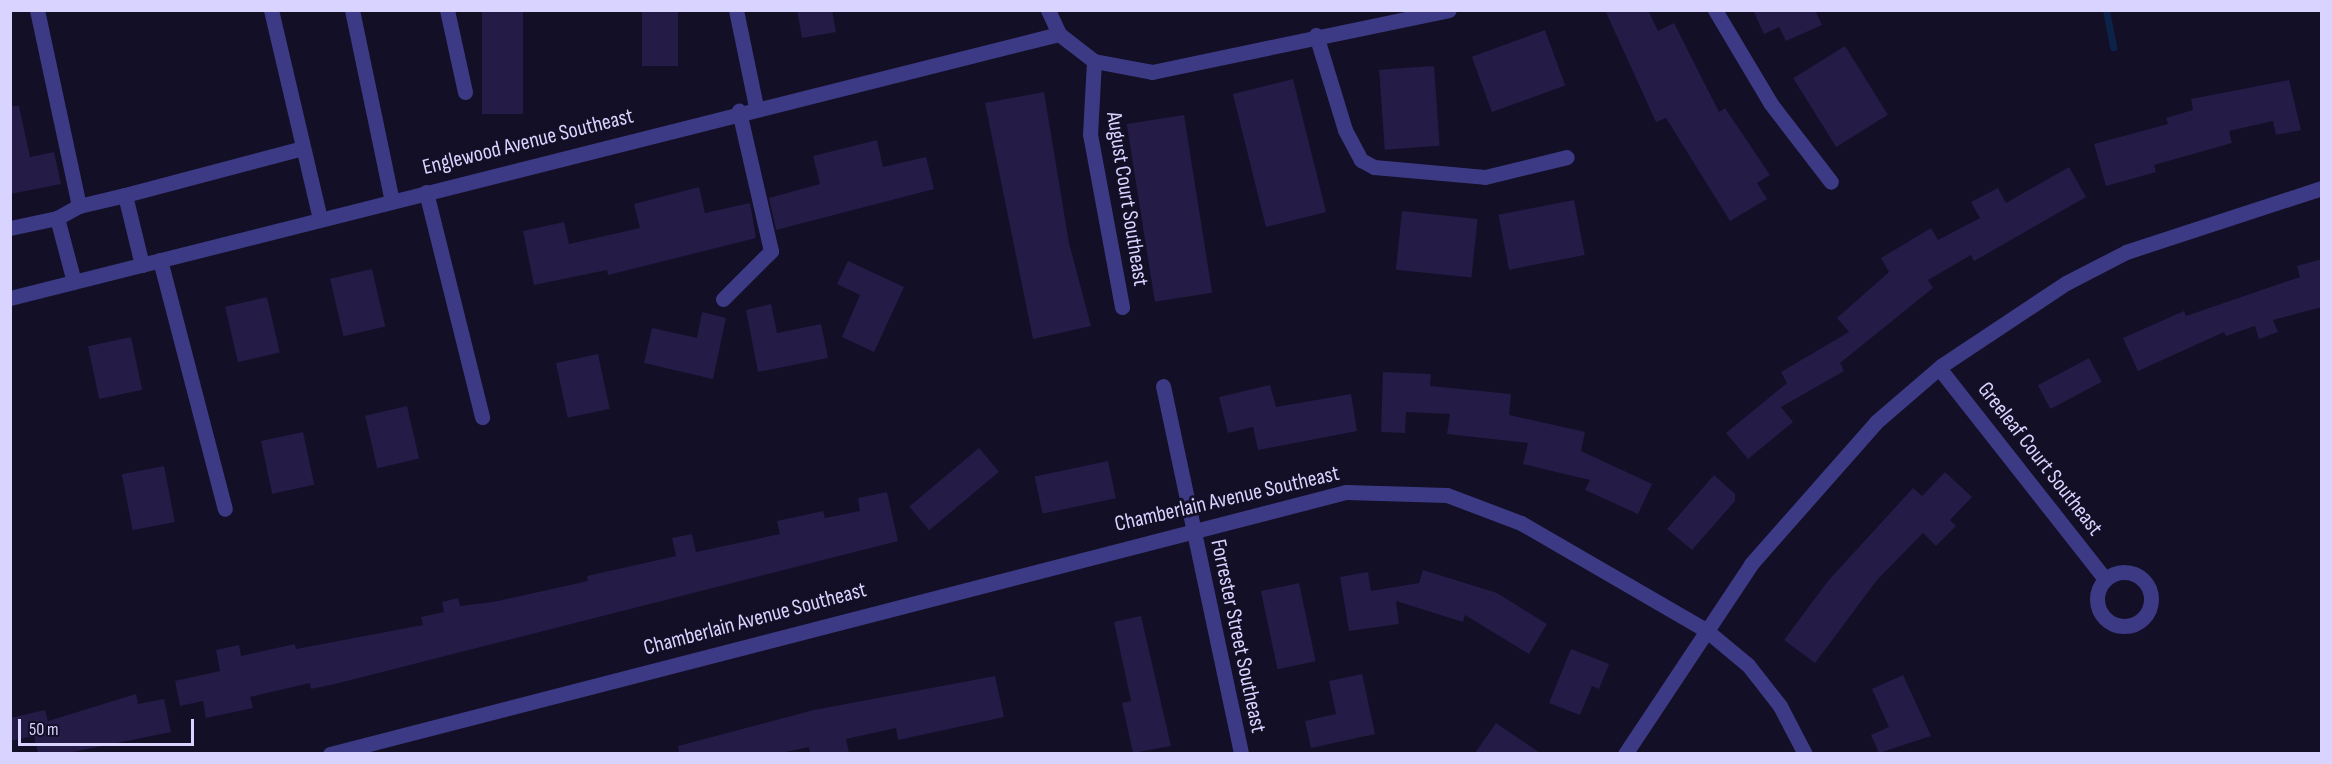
<!DOCTYPE html>
<style>
body{margin:0}
#map{position:relative;width:2332px;height:764px;overflow:hidden;background:#130f26;font-family:"Sofia Sans Condensed",sans-serif}
div>[style]{position:absolute}
[style*='--x']{left:calc(var(--x)*1px);top:calc(var(--y)*1px);width:calc(var(--w)*1px);rotate:calc(var(--a)*1deg)}
.stream>*{height:7px;margin:-3.5px;padding:0 3.5px;transform-origin:3.5px;border-radius:3.5px;background:#0c2248}
.building>*{inset:0;background:#241b47;transform-origin:0 0}
.minor>*{height:15px;margin:-7.5px;padding:0 7.5px;transform-origin:7.5px;border-radius:7.5px;background:#3d3a85}
.minor>.ring{margin:-7.5px;padding:0;box-sizing:content-box;background:none;border:15px solid #3d3a85;border-radius:50%}
span{translate:-50% -50%;white-space:nowrap;text-align:center;line-height:1.15;-webkit-text-stroke:6px #130f26;paint-order:stroke}
.street-label{font-size:22px;color:#d9d4ff}
.frame{position:absolute;inset:0;border:12px solid #d9d4ff;pointer-events:none}
.scale{position:absolute;left:18px;top:719px;width:176px;height:27px;box-sizing:border-box;border:3px solid #d9d4ff;border-top:0;padding-left:8px;font-size:18px;line-height:21px;white-space:nowrap;color:#d9d4ff;-webkit-text-stroke:4px #130f26;paint-order:stroke}
</style>
<div id="map">
<div class="stream">
<div style="--x:2106;--y:10;--w:38;--a:79"></div>
</div>
<div class="building">
<div style="left:482px;top:10px;width:41px;height:104px"></div>
<div style="left:642px;top:10px;width:36px;height:56px"></div>
<div style="clip-path:polygon(797px 10px,832px 10px,836px 32px,802px 38px)"></div>
<div style="clip-path:polygon(1605px 10px,1648px 10px,1658px 31px,1674px 23px,1719px 112px,1725px 108px,1770px 175px,1757px 183px,1767px 199px,1730px 221px,1666px 118px,1656px 122px)"></div>
<div style="clip-path:polygon(1753px 10px,1815px 10px,1822px 25px,1786px 41px,1779px 27px,1764px 34px)"></div>
<div style="left:1545px;top:30px;width:59px;height:78px;rotate:70deg"></div>
<div style="left:1845px;top:46px;width:81px;height:61px;rotate:58deg"></div>
<div style="left:1434px;top:66px;width:80px;height:55px;rotate:86deg"></div>
<div style="left:1293px;top:79px;width:137px;height:62px;rotate:76deg"></div>
<div style="clip-path:polygon(2289px 80px,2301px 130px,2276px 135px,2273px 121px,2229px 131px,2232px 143px,2154px 165px,2156px 172px,2106px 186px,2094px 144px,2168px 124px,2166px 118px,2193px 110px,2191px 99px)"></div>
<div style="clip-path:polygon(1044px 92px,1069px 243px,1091px 326px,1033px 339px,985px 103px)"></div>
<div style="clip-path:polygon(10px 106px,19px 106px,30px 157px,54px 152px,61px 184px,10px 194px)"></div>
<div style="left:1184px;top:115px;width:180px;height:58px;rotate:81deg"></div>
<div style="clip-path:polygon(877px 140px,883px 167px,926px 157px,934px 189px,776px 230px,769px 198px,820px 184px,813px 156px)"></div>
<div style="clip-path:polygon(2069px 167px,2086px 197px,1974px 261px,1971px 255px,1928px 280px,1933px 288px,1840px 363px,1844px 371px,1781px 407px,1793px 422px,1748px 459px,1726px 433px,1787px 383px,1781px 372px,1849px 332px,1837px 318px,1889px 272px,1881px 258px,1931px 228px,1938px 240px,1980px 218px,1971px 202px,1998px 188px,2006px 203px)"></div>
<div style="clip-path:polygon(699px 187px,705px 213px,750px 203px,756px 238px,608px 275px,607px 270px,534px 285px,523px 231px,564px 222px,569px 244px,640px 228px,634px 204px)"></div>
<div style="left:1574px;top:200px;width:56px;height:77px;rotate:79deg"></div>
<div style="left:1402px;top:211px;width:76px;height:59px;rotate:6deg"></div>
<div style="clip-path:polygon(2322px 259px,2322px 307px,2273px 320px,2278px 332px,2259px 339px,2255px 326px,2226px 336px,2224px 332px,2138px 371px,2123px 338px,2184px 311px,2186px 316px,2300px 277px,2297px 266px)"></div>
<div style="clip-path:polygon(848px 261px,904px 287px,874px 352px,842px 337px,860px 295px,837px 284px)"></div>
<div style="left:372px;top:269px;width:59px;height:43px;rotate:77deg"></div>
<div style="left:267px;top:297px;width:57px;height:43px;rotate:77deg"></div>
<div style="clip-path:polygon(771px 304px,777px 333px,821px 324px,828px 358px,758px 372px,746px 310px)"></div>
<div style="clip-path:polygon(702px 312px,726px 318px,713px 379px,644px 363px,652px 328px,697px 338px)"></div>
<div style="left:131px;top:337px;width:54px;height:44px;rotate:78deg"></div>
<div style="left:598px;top:354px;width:56px;height:43px;rotate:78deg"></div>
<div style="left:2089px;top:358px;width:27px;height:58px;rotate:62deg"></div>
<div style="clip-path:polygon(1383px 372px,1431px 374px,1430px 386px,1511px 394px,1509px 415px,1585px 432px,1581px 451px,1652px 484px,1638px 514px,1585px 490px,1590px 480px,1523px 464px,1528px 443px,1447px 434px,1450px 414px,1406px 412px,1405px 433px,1381px 432px)"></div>
<div style="clip-path:polygon(1270px 385px,1276px 407px,1351px 394px,1357px 431px,1258px 450px,1253px 427px,1228px 433px,1219px 397px)"></div>
<div style="left:407px;top:406px;width:54px;height:43px;rotate:77deg"></div>
<div style="left:303px;top:432px;width:54px;height:43px;rotate:78deg"></div>
<div style="left:979px;top:448px;width:31px;height:91px;rotate:50deg"></div>
<div style="left:1108px;top:461px;width:38px;height:75px;rotate:78deg"></div>
<div style="left:164px;top:466px;width:57px;height:43px;rotate:79deg"></div>
<div style="clip-path:polygon(1945px 472px,1972px 497px,1950px 520px,1956px 526px,1936px 546px,1923px 533px,1877px 580px,1815px 663px,1784px 640px,1828px 581px,1913px 488px,1922px 496px)"></div>
<div style="clip-path:polygon(1714px 475px,1735px 494px,1735px 501px,1692px 550px,1667px 529px)"></div>
<div style="clip-path:polygon(887px 492px,898px 541px,335px 684px,311px 689px,310px 683px,250px 697px,253px 708px,206px 718px,203px 701px,180px 706px,175px 681px,220px 671px,216px 650px,239px 645px,241px 656px,295px 644px,296px 649px,423px 625px,421px 617px,444px 612px,442px 602px,458px 598px,460px 606px,493px 602px,588px 581px,587px 576px,676px 556px,672px 538px,692px 534px,696px 552px,780px 534px,777px 521px,823px 511px,825px 518px,860px 511px,858px 498px)"></div>
<div style="clip-path:polygon(1423px 570px,1497px 593px,1547px 624px,1529px 654px,1465px 615px,1463px 622px,1396px 601px,1399px 624px,1349px 631px,1340px 577px,1368px 572px,1371px 591px,1419px 583px)"></div>
<div style="left:1299px;top:583px;width:80px;height:39px;rotate:78deg"></div>
<div style="clip-path:polygon(1141px 616px,1171px 746px,1133px 753px,1122px 703px,1131px 701px,1114px 622px)"></div>
<div style="clip-path:polygon(1571px 649px,1609px 664px,1599px 689px,1592px 686px,1580px 715px,1549px 703px)"></div>
<div style="clip-path:polygon(1362px 674px,1375px 734px,1311px 748px,1305px 721px,1336px 714px,1329px 681px)"></div>
<div style="clip-path:polygon(1903px 675px,1931px 736px,1879px 753px,1871px 735px,1889px 727px,1872px 689px)"></div>
<div style="clip-path:polygon(995px 676px,1004px 717px,898px 740px,896px 728px,846px 739px,849px 753px,810px 753px,809px 747px,781px 753px,679px 753px,678px 746px,814px 710px)"></div>
<div style="clip-path:polygon(136px 694px,138px 704px,164px 699px,171px 732px,68px 753px,38px 753px,34px 736px,10px 741px,10px 718px,45px 710px,48px 721px)"></div>
<div style="clip-path:polygon(1496px 723px,1540px 753px,1475px 753px)"></div>
</div>
<div class="minor">
<div style="--x:271;--y:10;--w:215;--a:76.8"></div>
<div style="--x:352;--y:10;--w:195;--a:78.2"></div>
<div style="--x:447;--y:10;--w:84;--a:77.6"></div>
<div style="--x:736;--y:10;--w:99;--a:78.3"></div>
<div style="--x:1048;--y:10;--w:26;--a:65"></div>
<div style="--x:1059;--y:34;--w:44;--a:37.6"></div>
<div style="--x:1094;--y:61;--w:59;--a:10.7"></div>
<div style="--x:1152;--y:72;--w:303;--a:-11.8"></div>
<div style="--x:1715;--y:10;--w:109;--a:59.2"></div>
<div style="--x:1771;--y:104;--w:98;--a:52.4"></div>
<div style="--x:1316;--y:35;--w:99;--a:73"></div>
<div style="--x:1345;--y:130;--w:34;--a:62"></div>
<div style="--x:1361;--y:160;--w:15;--a:28"></div>
<div style="--x:1374;--y:167;--w:111;--a:5.1"></div>
<div style="--x:1485;--y:177;--w:84;--a:-13.7"></div>
<div style="--x:1094;--y:61;--w:73;--a:93.1"></div>
<div style="--x:1090;--y:134;--w:176;--a:79.5"></div>
<div style="--x:426;--y:192;--w:232;--a:76"></div>
<div style="--x:79;--y:206;--w:47;--a:-13.4"></div>
<div style="--x:57;--y:218;--w:66;--a:75.1"></div>
<div style="--x:10;--y:228;--w:48;--a:-12"></div>
<div style="--x:57;--y:218;--w:25;--a:-29"></div>
<div style="--x:79;--y:206;--w:200;--a:-102.1"></div>
<div style="--x:160;--y:260;--w:257;--a:75.4"></div>
<div style="--x:142;--y:265;--w:72;--a:-103.7"></div>
<div style="--x:125;--y:195;--w:184;--a:-14.8"></div>
<div style="--x:10;--y:298;--w:1082;--a:-14.13"></div>
<div style="--x:723;--y:299;--w:68;--a:-45"></div>
<div style="--x:771;--y:251;--w:144;--a:-102.9"></div>
<div style="--x:1939;--y:368;--w:268;--a:51.8"></div>
<div style="--x:1163;--y:386;--w:376;--a:78"></div>
<div class="ring" style="left:2097px;top:572px;width:39px;height:39px"></div>
<div style="--x:330;--y:754;--w:1049;--a:-14.46"></div>
<div style="--x:1346;--y:492;--w:101;--a:1.7"></div>
<div style="--x:1447;--y:495;--w:79;--a:20.7"></div>
<div style="--x:1521;--y:523;--w:215;--a:30.1"></div>
<div style="--x:1707;--y:631;--w:53;--a:39.7"></div>
<div style="--x:1748;--y:665;--w:52;--a:52"></div>
<div style="--x:1780;--y:706;--w:54;--a:62.5"></div>
<div style="--x:1625;--y:754;--w:228;--a:-56.4"></div>
<div style="--x:1751;--y:564;--w:189;--a:-48.6"></div>
<div style="--x:1876;--y:422;--w:86;--a:-40.7"></div>
<div style="--x:1941;--y:366;--w:150;--a:-33.6"></div>
<div style="--x:2066;--y:283;--w:68;--a:-27.3"></div>
<div style="--x:2126;--y:252;--w:206;--a:-18.1"></div>
</div>
<div class="street-label">
<span style="left:528px;top:142px;rotate:-14deg">Englewood Avenue Southeast</span>
<span style="left:1127px;top:199px;rotate:81deg">August Court Southeast</span>
<span style="left:2040px;top:459px;rotate:52deg">Greeleaf Court Southeast</span>
<span style="left:1227px;top:499px;rotate:-13deg">Chamberlain Avenue Southeast</span>
<span style="left:755px;top:619px;rotate:-15deg">Chamberlain Avenue Southeast</span>
<span style="left:1238px;top:636px;rotate:78deg">Forrester Street Southeast</span>
</div>
<div class="frame"></div>
<div class="scale">50 m</div>
</div>
